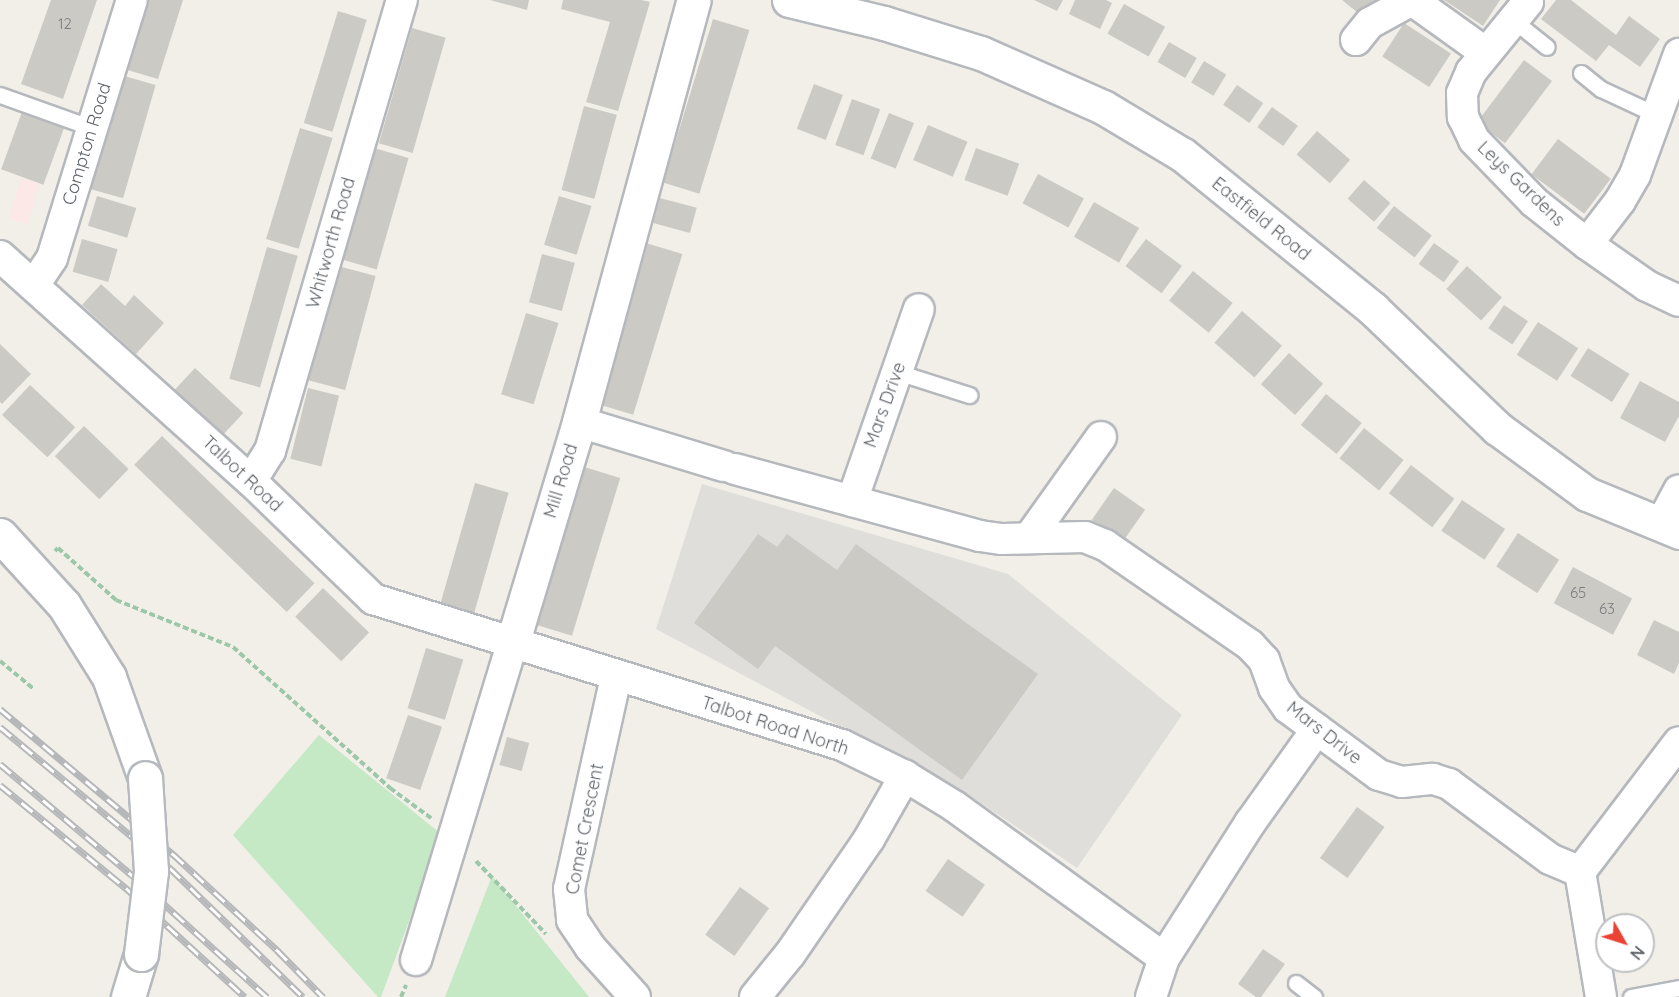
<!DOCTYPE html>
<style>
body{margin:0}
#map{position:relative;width:1679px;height:997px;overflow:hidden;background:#f1efe8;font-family:Quicksand,sans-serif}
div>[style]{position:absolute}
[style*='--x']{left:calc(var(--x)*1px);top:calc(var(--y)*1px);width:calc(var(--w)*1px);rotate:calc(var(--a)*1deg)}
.industrial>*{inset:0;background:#e0deda}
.medical>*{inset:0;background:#fce8e6;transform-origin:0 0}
.green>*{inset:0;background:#c5e8c5}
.building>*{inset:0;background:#cccac5;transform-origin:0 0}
.path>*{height:4px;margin-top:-2px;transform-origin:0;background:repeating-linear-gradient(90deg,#9cc7a9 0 6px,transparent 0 9px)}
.roads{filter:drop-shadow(2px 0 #b5b8bc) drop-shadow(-2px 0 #b5b8bc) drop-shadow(0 2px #b5b8bc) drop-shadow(0 -2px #b5b8bc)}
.service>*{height:15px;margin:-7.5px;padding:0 7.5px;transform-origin:7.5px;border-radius:7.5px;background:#fff}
.minor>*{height:30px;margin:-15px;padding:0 15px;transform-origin:15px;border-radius:15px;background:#fff}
.tertiary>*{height:33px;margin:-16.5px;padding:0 16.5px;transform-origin:16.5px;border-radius:16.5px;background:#fff}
.secondary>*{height:33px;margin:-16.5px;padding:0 16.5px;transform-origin:16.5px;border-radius:16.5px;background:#fff}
.rail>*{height:7px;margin-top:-3.5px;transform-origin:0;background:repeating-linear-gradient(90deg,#fff 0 14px,#b6b7b8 0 28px);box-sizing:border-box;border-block:2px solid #b6b7b8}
.bridges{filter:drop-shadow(2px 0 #b6babf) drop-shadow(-2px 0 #b6babf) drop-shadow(0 2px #b6babf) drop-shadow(0 -2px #b6babf)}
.secondary-bridge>*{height:33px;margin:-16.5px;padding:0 16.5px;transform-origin:16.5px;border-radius:16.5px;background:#fff}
span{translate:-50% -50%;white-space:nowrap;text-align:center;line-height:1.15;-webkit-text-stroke:4.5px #fff;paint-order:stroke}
.number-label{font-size:15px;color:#7a7d7f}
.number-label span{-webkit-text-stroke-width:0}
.street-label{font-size:18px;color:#5f6368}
.north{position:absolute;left:1595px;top:913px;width:60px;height:60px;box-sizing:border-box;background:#fff;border:2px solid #bfc1c3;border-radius:50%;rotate:129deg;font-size:16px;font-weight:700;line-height:24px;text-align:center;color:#5f6368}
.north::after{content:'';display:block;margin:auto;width:21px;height:27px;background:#ea4335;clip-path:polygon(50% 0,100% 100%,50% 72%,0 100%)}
</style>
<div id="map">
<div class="industrial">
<div style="clip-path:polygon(702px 484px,1008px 574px,1182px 715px,1077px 868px,969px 795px,656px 629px)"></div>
</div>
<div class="medical">
<div style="left:21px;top:178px;width:19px;height:43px;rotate:16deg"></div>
</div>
<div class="green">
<div style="clip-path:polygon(319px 735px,441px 834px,381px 997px,378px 997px,233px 835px)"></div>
<div style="clip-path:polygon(492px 876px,589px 997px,445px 997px)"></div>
</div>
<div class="building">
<div style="clip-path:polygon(51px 0,97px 0,63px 99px,21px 84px)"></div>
<div style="clip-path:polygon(143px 0,183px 0,158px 79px,124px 69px)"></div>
<div style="clip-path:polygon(490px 0,529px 0,527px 10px)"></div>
<div style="clip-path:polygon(563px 0,641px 0,650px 2px,618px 111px,586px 102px,610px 22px,561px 9px)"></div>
<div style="clip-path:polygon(1034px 0,1063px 0,1057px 11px)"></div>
<div style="clip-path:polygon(1075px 0,1106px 0,1112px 3px,1100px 29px,1069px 14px)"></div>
<div style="clip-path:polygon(1342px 0,1377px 0,1363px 17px)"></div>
<div style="clip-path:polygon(1444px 0,1500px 0,1483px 26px)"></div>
<div style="clip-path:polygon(1556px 0,1571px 0,1616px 35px,1629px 16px,1660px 39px,1640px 67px,1609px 45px,1596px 61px,1541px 19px)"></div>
<div style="left:1124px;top:4px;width:47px;height:34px;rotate:29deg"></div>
<div style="left:338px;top:11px;width:30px;height:117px;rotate:17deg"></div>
<div style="left:713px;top:19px;width:38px;height:171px;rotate:17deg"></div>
<div style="left:1404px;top:23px;width:56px;height:40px;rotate:33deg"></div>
<div style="left:412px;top:28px;width:35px;height:120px;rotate:16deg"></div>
<div style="left:1169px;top:42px;width:32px;height:23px;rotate:30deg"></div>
<div style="left:1524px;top:60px;width:35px;height:78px;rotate:37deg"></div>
<div style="left:1204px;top:61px;width:26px;height:25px;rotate:31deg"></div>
<div style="left:121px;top:75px;width:36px;height:118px;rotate:16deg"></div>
<div style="left:814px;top:84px;width:31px;height:48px;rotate:21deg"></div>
<div style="left:1237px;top:85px;width:32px;height:24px;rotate:35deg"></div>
<div style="left:852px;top:99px;width:30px;height:49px;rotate:20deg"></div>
<div style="left:584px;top:106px;width:34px;height:87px;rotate:15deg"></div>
<div style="left:1272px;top:107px;width:32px;height:25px;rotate:36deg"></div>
<div style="left:22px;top:112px;width:45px;height:61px;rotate:20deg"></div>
<div style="left:889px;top:113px;width:27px;height:49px;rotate:22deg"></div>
<div style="left:928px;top:125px;width:43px;height:38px;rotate:23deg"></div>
<div style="left:300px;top:128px;width:34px;height:116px;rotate:17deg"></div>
<div style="left:1317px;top:131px;width:44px;height:31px;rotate:41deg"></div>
<div style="left:1558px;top:139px;width:66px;height:44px;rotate:37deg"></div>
<div style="left:374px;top:148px;width:36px;height:116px;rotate:16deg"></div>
<div style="left:976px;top:148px;width:46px;height:34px;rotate:20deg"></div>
<div style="left:1038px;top:174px;width:52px;height:33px;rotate:28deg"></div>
<div style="left:1364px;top:180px;width:35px;height:25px;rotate:41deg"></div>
<div style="left:97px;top:196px;width:41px;height:31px;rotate:17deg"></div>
<div style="left:559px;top:196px;width:34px;height:51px;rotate:17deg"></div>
<div style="left:660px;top:198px;width:38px;height:26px;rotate:15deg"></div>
<div style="left:1094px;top:202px;width:52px;height:40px;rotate:30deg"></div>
<div style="left:1394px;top:206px;width:48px;height:28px;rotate:38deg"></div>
<div style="left:82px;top:239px;width:37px;height:34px;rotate:16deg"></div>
<div style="left:1146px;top:239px;width:45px;height:34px;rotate:37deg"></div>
<div style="left:646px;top:243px;width:38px;height:168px;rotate:17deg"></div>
<div style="left:1434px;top:243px;width:31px;height:26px;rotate:36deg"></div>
<div style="left:267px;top:247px;width:32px;height:137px;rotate:16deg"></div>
<div style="left:542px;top:254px;width:34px;height:50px;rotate:15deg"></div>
<div style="left:338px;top:266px;width:39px;height:118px;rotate:15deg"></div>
<div style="left:1467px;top:266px;width:47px;height:31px;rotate:42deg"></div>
<div style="left:1193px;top:271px;width:51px;height:38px;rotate:39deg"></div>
<div style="clip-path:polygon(101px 284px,125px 306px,134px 295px,164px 323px,136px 354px,82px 305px)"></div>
<div style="left:1504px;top:305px;width:29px;height:28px;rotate:34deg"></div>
<div style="left:1242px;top:311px;width:53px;height:42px;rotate:41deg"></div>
<div style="left:526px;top:313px;width:34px;height:85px;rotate:17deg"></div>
<div style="left:1538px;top:322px;width:48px;height:39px;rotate:33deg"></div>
<div style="clip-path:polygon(0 344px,31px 374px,2px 404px,0 402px)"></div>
<div style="left:1588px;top:348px;width:49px;height:33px;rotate:32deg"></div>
<div style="left:1289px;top:353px;width:46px;height:42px;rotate:42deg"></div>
<div style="left:195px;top:368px;width:66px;height:31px;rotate:43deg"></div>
<div style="clip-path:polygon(1640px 381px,1679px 402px,1679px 416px,1665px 442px,1620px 418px)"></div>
<div style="left:30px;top:385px;width:62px;height:41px;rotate:43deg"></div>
<div style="left:308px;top:388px;width:32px;height:73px;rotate:14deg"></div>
<div style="left:1326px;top:394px;width:46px;height:40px;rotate:39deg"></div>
<div style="left:84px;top:426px;width:62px;height:42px;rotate:44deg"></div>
<div style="left:1364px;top:428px;width:51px;height:39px;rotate:39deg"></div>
<div style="left:162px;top:436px;width:212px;height:40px;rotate:44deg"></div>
<div style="left:1411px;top:465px;width:55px;height:36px;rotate:38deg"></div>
<div style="left:581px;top:466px;width:41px;height:165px;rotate:17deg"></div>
<div style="left:475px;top:483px;width:35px;height:128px;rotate:16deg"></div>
<div style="left:1114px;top:488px;width:38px;height:39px;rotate:35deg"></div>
<div style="left:1462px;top:500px;width:52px;height:37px;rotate:34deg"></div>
<div style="left:1518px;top:533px;width:49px;height:40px;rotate:33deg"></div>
<div style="clip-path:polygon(758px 534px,777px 547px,787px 534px,837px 570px,856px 544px,1038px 674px,962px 780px,775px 646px,758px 669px,694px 623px)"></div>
<div style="left:1573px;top:567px;width:67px;height:41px;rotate:28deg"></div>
<div style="left:323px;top:588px;width:64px;height:40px;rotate:44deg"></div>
<div style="clip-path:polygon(1654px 620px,1679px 632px,1679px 663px,1674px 674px,1637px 655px)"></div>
<div style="left:426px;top:648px;width:39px;height:63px;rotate:17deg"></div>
<div style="left:408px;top:715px;width:36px;height:67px;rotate:19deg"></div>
<div style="left:507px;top:737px;width:23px;height:29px;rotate:15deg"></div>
<div style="left:1357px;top:807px;width:34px;height:63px;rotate:36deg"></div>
<div style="left:948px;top:859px;width:45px;height:39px;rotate:35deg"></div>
<div style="left:740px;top:887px;width:36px;height:59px;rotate:36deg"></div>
<div style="clip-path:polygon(1263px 949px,1285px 964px,1261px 997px,1256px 997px,1238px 984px)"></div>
</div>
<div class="path">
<div style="--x:55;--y:551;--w:4;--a:-45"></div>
<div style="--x:58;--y:548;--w:78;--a:41.9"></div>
<div style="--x:116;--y:600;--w:126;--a:21.9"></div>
<div style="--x:233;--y:647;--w:211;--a:41.9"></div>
<div style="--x:390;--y:788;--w:51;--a:36.2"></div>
<div style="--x:0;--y:661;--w:45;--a:39.6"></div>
<div style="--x:476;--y:861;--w:101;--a:46.2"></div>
<div style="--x:401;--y:997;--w:13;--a:-67"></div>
</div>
<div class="roads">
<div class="service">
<div style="--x:1513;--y:20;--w:43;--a:38.5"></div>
<div style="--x:1581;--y:73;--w:26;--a:39"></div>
<div style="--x:1601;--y:89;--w:62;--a:24.9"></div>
<div style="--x:0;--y:95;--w:98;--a:19.7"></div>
<div style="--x:897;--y:372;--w:76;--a:17.7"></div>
<div style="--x:1296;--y:983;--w:23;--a:38"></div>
<div style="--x:1631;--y:997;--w:49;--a:-10.6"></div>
</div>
<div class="minor">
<div style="--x:1528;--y:2;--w:90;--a:129.2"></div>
<div style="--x:1471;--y:72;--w:23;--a:113"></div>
<div style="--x:1462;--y:93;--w:24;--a:88"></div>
<div style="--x:1463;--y:117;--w:25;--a:64"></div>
<div style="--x:1474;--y:140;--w:86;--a:45.9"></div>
<div style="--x:1534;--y:202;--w:68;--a:38.4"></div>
<div style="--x:1587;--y:244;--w:73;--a:35"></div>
<div style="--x:1647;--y:286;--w:35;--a:25"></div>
<div style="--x:1356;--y:40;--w:22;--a:-51"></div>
<div style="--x:1370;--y:23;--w:48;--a:-28.7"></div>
<div style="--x:1412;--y:0;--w:91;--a:35.6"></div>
<div style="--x:1587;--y:244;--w:54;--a:-52.5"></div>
<div style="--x:1620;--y:201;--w:30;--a:-60"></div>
<div style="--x:1635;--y:175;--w:129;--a:-70"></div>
<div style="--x:0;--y:256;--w:337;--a:41.9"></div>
<div style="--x:251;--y:481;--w:170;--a:44"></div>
<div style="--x:373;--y:599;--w:491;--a:17.3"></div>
<div style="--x:842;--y:745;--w:70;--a:26.2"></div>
<div style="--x:905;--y:776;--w:57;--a:31.5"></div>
<div style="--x:954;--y:806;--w:259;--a:35.9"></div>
<div style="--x:34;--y:285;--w:32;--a:-56"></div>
<div style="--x:52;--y:258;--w:270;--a:-72.8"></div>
<div style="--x:579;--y:422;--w:152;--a:16.9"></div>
<div style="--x:735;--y:469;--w:254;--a:15.3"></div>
<div style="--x:980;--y:536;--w:22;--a:8"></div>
<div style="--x:1002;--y:539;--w:83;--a:-1.4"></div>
<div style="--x:1085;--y:537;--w:22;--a:22"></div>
<div style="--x:1105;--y:545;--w:176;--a:34.6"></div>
<div style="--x:1250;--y:645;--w:21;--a:47"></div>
<div style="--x:1264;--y:660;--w:30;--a:70"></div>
<div style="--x:1274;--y:688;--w:24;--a:55"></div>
<div style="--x:1288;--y:708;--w:113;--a:36.4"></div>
<div style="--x:1379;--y:775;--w:24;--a:17"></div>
<div style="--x:1402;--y:782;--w:31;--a:-6"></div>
<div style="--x:1433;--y:779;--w:17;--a:17"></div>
<div style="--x:1449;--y:784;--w:126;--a:36.6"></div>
<div style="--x:1550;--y:859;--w:33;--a:23"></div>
<div style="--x:251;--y:481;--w:36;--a:-58"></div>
<div style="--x:270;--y:451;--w:470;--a:-73.7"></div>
<div style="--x:852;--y:501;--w:203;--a:-70.8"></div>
<div style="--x:1661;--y:524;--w:38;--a:-62"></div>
<div style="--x:1029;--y:538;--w:124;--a:-54.5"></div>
<div style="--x:616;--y:677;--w:217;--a:102.5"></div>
<div style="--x:569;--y:889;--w:31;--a:84"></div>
<div style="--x:572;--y:920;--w:32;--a:56"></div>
<div style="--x:590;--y:947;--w:67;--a:48"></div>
<div style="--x:416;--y:960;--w:333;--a:-73.1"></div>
<div style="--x:755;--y:997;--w:55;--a:-50.9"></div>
<div style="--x:790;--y:954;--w:140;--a:-55.5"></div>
<div style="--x:869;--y:839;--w:73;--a:-60.3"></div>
<div style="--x:1151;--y:997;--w:41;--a:-71.6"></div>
<div style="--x:1164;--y:958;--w:160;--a:-57.5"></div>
<div style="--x:1250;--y:823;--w:115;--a:-54.5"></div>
<div style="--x:1601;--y:997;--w:127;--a:-99.5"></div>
<div style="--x:1580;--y:872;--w:163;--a:-52.7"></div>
</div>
<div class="tertiary">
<div style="--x:513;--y:641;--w:229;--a:-73.2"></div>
<div style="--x:579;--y:422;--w:437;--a:-74.8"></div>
</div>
<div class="secondary">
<div style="--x:789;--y:0;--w:98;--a:13.6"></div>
<div style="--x:884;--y:23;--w:102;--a:17.2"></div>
<div style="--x:981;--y:53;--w:133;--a:23.9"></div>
<div style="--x:1103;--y:107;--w:93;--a:31"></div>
<div style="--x:1183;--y:155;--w:245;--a:39"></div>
<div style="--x:1373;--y:309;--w:172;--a:43.8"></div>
<div style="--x:1497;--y:428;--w:112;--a:36.3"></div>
<div style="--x:1587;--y:494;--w:100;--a:22.4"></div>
<div style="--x:0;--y:535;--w:95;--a:47.6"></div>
<div style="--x:64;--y:605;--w:85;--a:58"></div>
<div style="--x:109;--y:677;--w:107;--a:70.4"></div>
<div style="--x:128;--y:997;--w:45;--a:-73.2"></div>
</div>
</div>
<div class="rail">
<div style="--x:0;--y:709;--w:226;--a:40"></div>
<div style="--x:173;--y:854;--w:142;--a:42.7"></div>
<div style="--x:277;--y:950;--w:66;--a:45.6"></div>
<div style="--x:0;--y:727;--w:221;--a:39.7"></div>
<div style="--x:170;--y:868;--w:185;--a:44.1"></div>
<div style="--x:0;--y:764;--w:172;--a:40.1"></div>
<div style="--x:132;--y:875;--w:182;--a:42.1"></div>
<div style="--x:0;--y:785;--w:163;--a:39.3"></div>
<div style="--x:126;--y:888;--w:161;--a:42.5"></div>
</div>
<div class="bridges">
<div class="secondary-bridge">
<div style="--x:141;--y:954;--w:84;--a:-83.1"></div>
<div style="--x:151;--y:871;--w:93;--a:-93.7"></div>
</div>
</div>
<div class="number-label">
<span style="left:65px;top:24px">12</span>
<span style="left:1578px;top:593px">65</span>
<span style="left:1607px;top:609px">63</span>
</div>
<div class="street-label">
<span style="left:87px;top:144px;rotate:-73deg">Compton Road</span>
<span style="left:1521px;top:184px;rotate:44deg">Leys Gardens</span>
<span style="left:1261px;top:219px;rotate:39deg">Eastfield Road</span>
<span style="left:331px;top:243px;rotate:-74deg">Whitworth Road</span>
<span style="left:885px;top:405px;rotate:-70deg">Mars Drive</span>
<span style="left:242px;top:474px;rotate:43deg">Talbot Road</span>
<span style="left:561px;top:481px;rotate:-73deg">Mill Road</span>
<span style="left:775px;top:726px;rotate:18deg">Talbot Road North</span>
<span style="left:1324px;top:733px;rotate:38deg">Mars Drive</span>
<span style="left:585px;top:829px;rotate:-79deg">Comet Crescent</span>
</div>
<div class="north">N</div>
</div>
